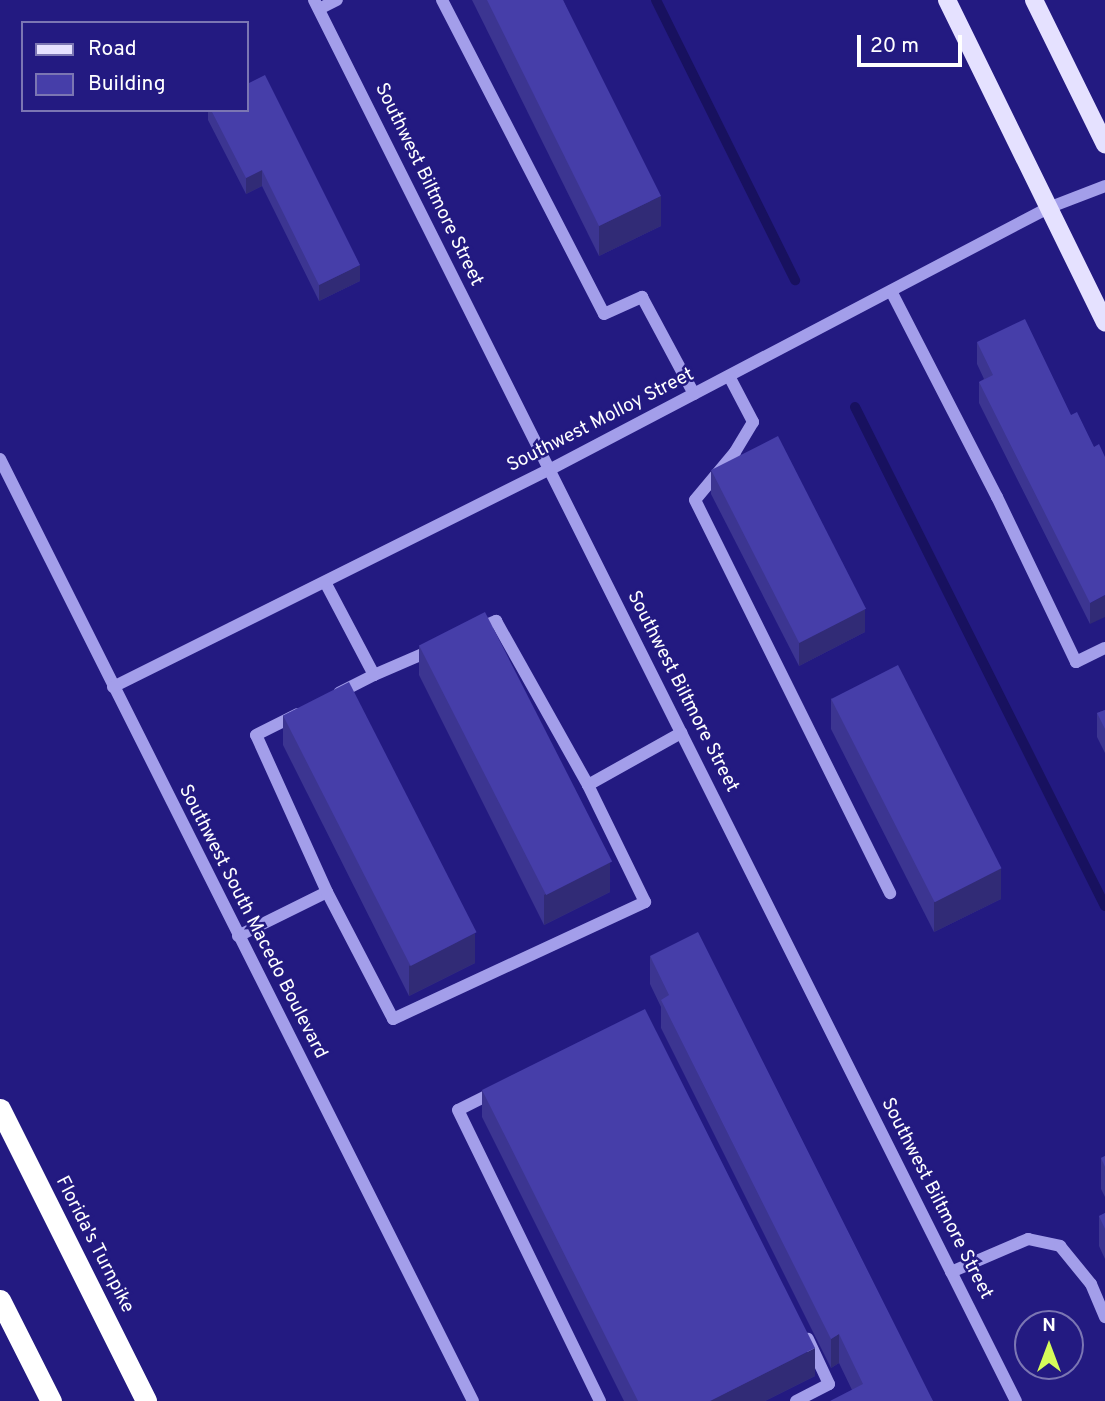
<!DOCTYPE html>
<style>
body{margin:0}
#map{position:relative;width:1105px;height:1401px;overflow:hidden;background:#231a81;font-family:Overpass,sans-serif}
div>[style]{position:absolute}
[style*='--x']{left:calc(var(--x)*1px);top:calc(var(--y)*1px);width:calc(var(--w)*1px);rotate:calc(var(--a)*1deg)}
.stream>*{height:10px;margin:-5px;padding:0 5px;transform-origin:5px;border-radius:5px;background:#18115f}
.minor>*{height:12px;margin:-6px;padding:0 6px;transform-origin:6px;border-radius:6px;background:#a39eea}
.major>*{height:18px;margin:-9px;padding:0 9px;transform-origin:9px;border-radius:9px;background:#e5e1ff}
.highway>*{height:21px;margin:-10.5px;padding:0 10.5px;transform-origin:10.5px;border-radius:10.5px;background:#fff}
.wall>*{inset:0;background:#3c3591}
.shaded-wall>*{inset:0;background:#312b76}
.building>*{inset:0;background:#463ea9;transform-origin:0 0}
span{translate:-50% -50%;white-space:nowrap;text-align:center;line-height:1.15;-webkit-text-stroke:5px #231a81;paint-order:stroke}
.street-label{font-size:19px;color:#fff}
.legend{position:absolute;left:21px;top:21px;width:228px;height:91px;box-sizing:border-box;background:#231a81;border:2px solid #7b76b3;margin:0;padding:9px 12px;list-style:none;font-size:21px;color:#fff}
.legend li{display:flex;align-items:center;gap:14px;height:35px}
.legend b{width:35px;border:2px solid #7b76b3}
.north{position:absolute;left:1014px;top:1310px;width:70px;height:70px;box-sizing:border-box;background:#231a81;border:2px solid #7b76b3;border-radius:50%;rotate:0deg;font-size:19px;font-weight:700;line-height:28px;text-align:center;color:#fff}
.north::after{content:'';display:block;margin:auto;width:24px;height:32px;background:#d6fc5a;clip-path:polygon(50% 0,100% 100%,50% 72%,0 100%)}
.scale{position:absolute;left:857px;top:35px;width:105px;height:32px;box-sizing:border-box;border:4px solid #fff;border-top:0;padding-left:9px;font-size:21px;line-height:24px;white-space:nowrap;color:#fff;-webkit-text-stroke:5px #231a81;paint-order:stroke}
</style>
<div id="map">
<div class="stream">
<div style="--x:656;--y:0;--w:313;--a:63.6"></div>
<div style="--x:855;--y:407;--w:558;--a:63.39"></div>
</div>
<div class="minor">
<div style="--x:314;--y:0;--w:1567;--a:63.39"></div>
<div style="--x:442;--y:0;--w:353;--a:62.7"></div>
<div style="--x:604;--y:314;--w:42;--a:-24.1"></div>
<div style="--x:642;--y:297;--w:110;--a:61.8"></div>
<div style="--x:319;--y:9;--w:20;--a:-27"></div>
<div style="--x:891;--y:291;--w:232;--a:62.8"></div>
<div style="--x:997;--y:497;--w:183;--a:64.4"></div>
<div style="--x:1076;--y:662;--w:32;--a:-26"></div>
<div style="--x:729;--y:376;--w:52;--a:62.4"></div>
<div style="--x:753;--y:422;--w:35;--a:121"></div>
<div style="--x:735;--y:452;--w:62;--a:129.8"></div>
<div style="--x:695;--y:500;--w:439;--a:63.6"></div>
<div style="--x:0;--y:459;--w:1054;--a:63.34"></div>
<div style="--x:325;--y:582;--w:105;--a:62.2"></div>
<div style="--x:374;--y:675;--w:39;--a:153"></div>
<div style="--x:477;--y:629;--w:21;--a:-23"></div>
<div style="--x:496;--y:621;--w:188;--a:60.7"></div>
<div style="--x:588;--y:785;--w:107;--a:-29.2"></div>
<div style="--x:374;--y:675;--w:63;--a:-23.3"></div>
<div style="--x:113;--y:687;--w:487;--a:-26.5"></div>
<div style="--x:549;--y:470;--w:564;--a:-27.7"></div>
<div style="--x:1048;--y:208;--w:61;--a:-21.1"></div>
<div style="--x:327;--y:892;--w:143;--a:62.5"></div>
<div style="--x:393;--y:1019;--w:278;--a:-24.9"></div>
<div style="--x:645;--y:902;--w:130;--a:-116"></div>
<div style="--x:238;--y:936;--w:99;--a:-26.3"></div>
<div style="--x:327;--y:892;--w:172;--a:-114.3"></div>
<div style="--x:256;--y:735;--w:47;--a:-26.6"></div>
<div style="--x:496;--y:1091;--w:42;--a:153.4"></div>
<div style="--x:458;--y:1110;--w:324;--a:64"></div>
<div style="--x:951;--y:1272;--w:84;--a:-23.2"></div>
<div style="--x:1028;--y:1239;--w:33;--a:12"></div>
<div style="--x:1060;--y:1246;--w:49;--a:50.8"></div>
<div style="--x:1091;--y:1284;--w:36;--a:67"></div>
<div style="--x:796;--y:1401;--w:37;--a:-27"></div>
<div style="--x:829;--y:1384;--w:50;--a:-115"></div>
</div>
<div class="major">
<div style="--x:947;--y:0;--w:359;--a:63.9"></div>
<div style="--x:1034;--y:0;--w:161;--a:63.8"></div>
</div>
<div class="highway">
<div style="--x:0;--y:1109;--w:326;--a:63.4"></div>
<div style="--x:0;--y:1300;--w:113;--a:63.2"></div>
</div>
<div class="wall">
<div style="clip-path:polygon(472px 0,563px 0,661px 226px,599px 256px)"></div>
<div style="clip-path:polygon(208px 110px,247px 110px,360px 281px,319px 301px,262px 186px,246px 194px,208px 120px)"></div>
<div style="clip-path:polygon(977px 342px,1071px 415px,1094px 447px,1090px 624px,979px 403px,979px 382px,984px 379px,977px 364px)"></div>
<div style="clip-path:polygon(711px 470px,865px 632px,799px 666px,711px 494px)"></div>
<div style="clip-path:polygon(419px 645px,610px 892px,544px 925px,419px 675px)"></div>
<div style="clip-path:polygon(831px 698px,1001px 899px,934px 932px,831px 729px)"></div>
<div style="clip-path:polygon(1105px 710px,1105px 753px,1097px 737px,1097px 713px)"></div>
<div style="clip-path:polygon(283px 715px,475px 963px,409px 996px,283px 745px)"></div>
<div style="clip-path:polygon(650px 956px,933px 1401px,852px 1390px,839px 1363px,831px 1368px,661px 1028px,661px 1007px,650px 984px)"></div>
<div style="clip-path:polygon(482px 1090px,815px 1376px,765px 1401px,624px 1401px,482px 1117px)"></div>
<div style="clip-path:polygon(1105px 1156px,1105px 1197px,1101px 1189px,1101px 1158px)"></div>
<div style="clip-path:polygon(1105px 1213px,1105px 1259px,1099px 1246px,1099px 1216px)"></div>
</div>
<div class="shaded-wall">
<div style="clip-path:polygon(262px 170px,262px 186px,246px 194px,246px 178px)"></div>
<div style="clip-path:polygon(661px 196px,661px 226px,599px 256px,599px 226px)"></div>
<div style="clip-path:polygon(360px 265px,360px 281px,319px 301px,319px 285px)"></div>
<div style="clip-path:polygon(1105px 595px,1105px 617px,1090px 624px,1090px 603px)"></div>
<div style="clip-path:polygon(865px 609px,865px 632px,799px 666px,799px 642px)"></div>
<div style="clip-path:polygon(610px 862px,610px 892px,544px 925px,544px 895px)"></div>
<div style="clip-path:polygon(1001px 868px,1001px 899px,934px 932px,934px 902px)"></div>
<div style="clip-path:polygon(475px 933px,475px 963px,409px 996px,409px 966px)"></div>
<div style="clip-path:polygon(839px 1334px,839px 1363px,831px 1368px,831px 1339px)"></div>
<div style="clip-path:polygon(815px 1348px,815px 1376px,765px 1401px,710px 1401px)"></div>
</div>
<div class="building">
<div style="clip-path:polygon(487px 0,563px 0,661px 196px,599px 226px)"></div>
<div style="clip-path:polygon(265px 75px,360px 265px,319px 285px,262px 170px,246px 178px,211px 110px,247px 110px,247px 84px)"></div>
<div style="clip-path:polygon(1025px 319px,1071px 415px,1077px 412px,1094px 447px,1099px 444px,1105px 457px,1105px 595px,1090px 603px,979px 382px,993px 375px,977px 342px)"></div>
<div style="left:778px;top:436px;width:194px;height:75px;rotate:63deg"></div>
<div style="left:485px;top:612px;width:280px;height:74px;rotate:63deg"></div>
<div style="left:898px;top:665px;width:228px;height:75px;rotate:63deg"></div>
<div style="left:349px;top:682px;width:281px;height:74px;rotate:63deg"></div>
<div style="clip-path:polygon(1105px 710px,1105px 729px,1097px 713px)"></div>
<div style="clip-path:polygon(698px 932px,933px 1401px,830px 1401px,863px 1384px,839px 1334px,831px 1339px,661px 1000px,669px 995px,650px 956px)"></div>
<div style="clip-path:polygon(645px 1009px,815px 1348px,710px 1401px,638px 1401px,482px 1090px)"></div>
<div style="clip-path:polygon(1105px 1156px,1105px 1167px,1101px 1158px)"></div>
<div style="clip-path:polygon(1105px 1213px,1105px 1229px,1099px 1216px)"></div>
</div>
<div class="street-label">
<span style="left:428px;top:185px;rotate:64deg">Southwest Biltmore Street</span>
<span style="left:601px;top:421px;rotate:-27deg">Southwest Molloy Street</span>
<span style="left:682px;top:692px;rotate:63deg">Southwest Biltmore Street</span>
<span style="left:252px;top:922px;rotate:63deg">Southwest South Macedo Boulevard</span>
<span style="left:936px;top:1199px;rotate:63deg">Southwest Biltmore Street</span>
<span style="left:94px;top:1245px;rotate:63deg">Florida's Turnpike</span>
</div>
<ul class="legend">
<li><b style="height:9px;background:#e5e1ff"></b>Road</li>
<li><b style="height:19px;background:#463ea9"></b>Building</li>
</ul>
<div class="north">N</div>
<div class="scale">20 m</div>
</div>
